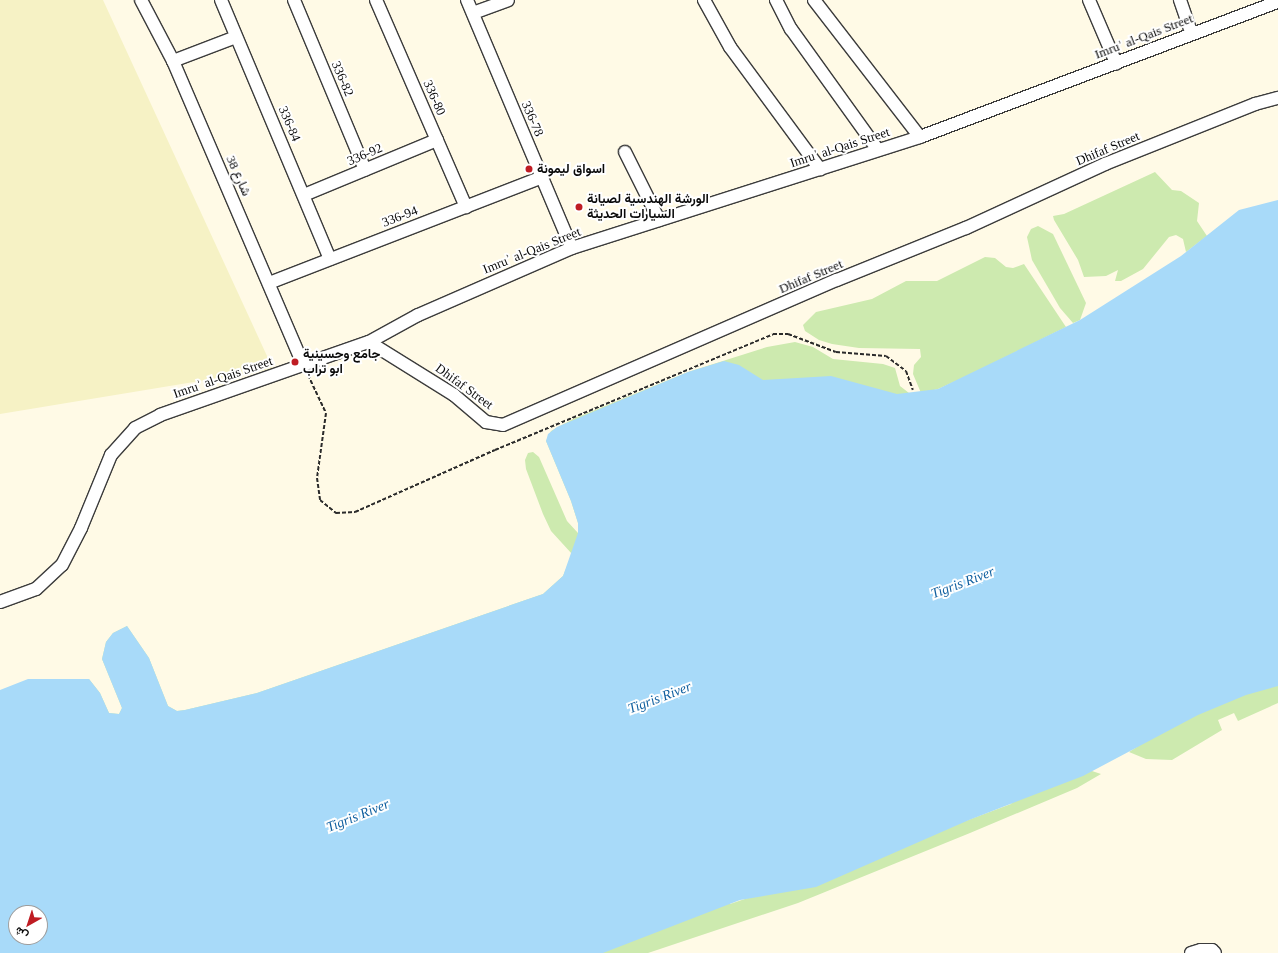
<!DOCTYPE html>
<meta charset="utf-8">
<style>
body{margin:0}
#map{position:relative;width:1278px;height:953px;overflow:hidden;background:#fffae6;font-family:"Times New Roman",Vazirmatn,serif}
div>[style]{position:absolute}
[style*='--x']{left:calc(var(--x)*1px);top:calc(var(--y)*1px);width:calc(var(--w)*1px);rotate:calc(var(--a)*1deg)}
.farmland>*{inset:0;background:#f6f2c5}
.green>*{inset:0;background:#cdeaaf}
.water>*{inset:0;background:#a8daf9}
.path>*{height:2px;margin-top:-1px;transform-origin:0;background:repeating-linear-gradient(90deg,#2b2b2b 0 4px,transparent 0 6px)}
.roads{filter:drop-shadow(1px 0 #3c3c3c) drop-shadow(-1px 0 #3c3c3c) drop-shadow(0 1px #3c3c3c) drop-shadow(0 -1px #3c3c3c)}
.minor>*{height:12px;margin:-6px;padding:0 6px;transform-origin:6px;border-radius:6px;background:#fff}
.dots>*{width:11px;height:11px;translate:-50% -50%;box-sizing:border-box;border:2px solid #fff;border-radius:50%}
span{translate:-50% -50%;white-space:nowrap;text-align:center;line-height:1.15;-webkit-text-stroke:4px #fff;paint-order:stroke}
.street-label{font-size:13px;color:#090909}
.poi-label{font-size:13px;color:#090909;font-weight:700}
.left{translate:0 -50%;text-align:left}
.water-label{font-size:14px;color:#0f5f9f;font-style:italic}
.north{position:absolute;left:8px;top:905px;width:40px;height:40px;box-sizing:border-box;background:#fff;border:1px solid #9d9d9d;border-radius:50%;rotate:219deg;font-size:11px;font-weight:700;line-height:16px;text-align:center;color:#090909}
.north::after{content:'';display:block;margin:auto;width:14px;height:18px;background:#bf1c23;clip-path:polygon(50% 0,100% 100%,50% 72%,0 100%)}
</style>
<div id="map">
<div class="farmland">
<div style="clip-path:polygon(0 0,103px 0,273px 369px,0 414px)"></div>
</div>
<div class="green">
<div style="clip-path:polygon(1155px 172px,1172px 190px,1181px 191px,1199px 203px,1197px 221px,1207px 236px,1186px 252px,1183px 239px,1176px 235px,1169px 237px,1143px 269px,1121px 281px,1115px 281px,1118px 270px,1106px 276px,1084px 277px,1078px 260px,1054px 220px,1053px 216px,1064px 214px)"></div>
<div style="clip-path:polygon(1038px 226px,1053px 234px,1086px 303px,1080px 320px,1073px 323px,1060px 308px,1032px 260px,1027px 237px,1031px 229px)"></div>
<div style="clip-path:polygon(985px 257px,995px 258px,1006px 267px,1013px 268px,1024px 264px,1066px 327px,967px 376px,938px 389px,922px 393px,742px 513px,186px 748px,28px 679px,89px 679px,100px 693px,109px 713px,119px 714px,122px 708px,102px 659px,106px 642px,113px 633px,127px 626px,149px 658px,168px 706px,177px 711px,185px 710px,257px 693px,543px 594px,563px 576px,572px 554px,551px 531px,543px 514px,526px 469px,525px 460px,528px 453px,533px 452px,539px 457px,567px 521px,578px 533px,578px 523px,571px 501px,546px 441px,551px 431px,573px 419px,688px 372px,767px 347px,795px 342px,813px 347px,833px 359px,883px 364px,895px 368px,900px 386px,909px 393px,921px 393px,913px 374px,914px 365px,921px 357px,920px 349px,859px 348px,832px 344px,819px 340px,805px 331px,803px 325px,816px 312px,872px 299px,906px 281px,937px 281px)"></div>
<div style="clip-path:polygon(1278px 679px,1278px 703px,1238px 721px,1234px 713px,1218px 720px,1222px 730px,1172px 760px,1146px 759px,1129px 752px,1143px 743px,1147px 734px)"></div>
<div style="clip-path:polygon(1086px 769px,1101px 774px,1077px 788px,970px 833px,798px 903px,648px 953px,579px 953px,723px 902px,730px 904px,877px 854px,1011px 804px,1014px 799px)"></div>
</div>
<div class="water">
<div style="clip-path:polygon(evenodd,1278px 200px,1278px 686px,1246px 695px,1198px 715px,1083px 776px,969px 820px,816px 887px,740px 900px,603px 953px,0 953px,0 690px,28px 679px,89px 679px,100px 693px,109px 713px,119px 714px,122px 708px,102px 659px,106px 642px,113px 633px,127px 626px,149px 658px,168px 706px,177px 711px,185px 710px,257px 693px,543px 594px,563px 576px,578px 533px,578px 523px,571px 501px,546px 441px,548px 434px,557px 427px,688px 372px,724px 361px,739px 365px,763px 380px,831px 376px,897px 394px,938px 389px,1080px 320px,1181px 256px,1239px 210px,1278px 200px,16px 913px,40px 913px,40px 937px,16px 937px,16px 913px)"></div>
</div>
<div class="path">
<div style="--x:308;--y:375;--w:42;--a:64.7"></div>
<div style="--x:326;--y:413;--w:66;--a:97.9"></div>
<div style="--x:317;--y:478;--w:22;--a:82"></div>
<div style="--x:320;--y:500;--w:21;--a:39"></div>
<div style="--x:336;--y:513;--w:19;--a:-3"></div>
<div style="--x:355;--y:512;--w:153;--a:-23.9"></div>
<div style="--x:495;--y:450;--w:301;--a:-22.6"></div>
<div style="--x:773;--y:334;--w:15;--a:0"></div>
<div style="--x:788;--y:334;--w:51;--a:20.6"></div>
<div style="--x:836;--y:352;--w:50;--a:4.6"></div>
<div style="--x:886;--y:356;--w:25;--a:37"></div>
<div style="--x:906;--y:371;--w:20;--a:70"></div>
</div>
<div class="roads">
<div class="minor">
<div style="--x:141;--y:0;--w:69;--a:62.3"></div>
<div style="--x:173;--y:61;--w:331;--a:66.8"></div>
<div style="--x:221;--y:0;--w:281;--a:67.2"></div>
<div style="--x:294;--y:0;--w:184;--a:67.3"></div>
<div style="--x:376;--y:0;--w:226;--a:66.5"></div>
<div style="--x:467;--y:0;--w:269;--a:67.1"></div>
<div style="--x:704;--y:0;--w:54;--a:61"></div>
<div style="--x:730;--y:47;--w:152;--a:53.6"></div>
<div style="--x:776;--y:0;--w:33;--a:63"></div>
<div style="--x:791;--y:29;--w:149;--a:54.3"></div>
<div style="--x:814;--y:0;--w:173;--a:52.3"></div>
<div style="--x:1089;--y:0;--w:69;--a:66.8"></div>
<div style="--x:1180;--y:0;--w:36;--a:71"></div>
<div style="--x:473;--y:13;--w:37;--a:-20"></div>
<div style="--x:173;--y:61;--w:67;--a:-20.9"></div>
<div style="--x:625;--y:152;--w:76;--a:63.4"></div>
<div style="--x:304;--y:195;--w:144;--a:-22.5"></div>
<div style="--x:269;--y:283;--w:293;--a:-21.2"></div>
<div style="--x:369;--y:342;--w:100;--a:31.9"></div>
<div style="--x:454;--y:395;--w:42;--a:40.2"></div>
<div style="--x:486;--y:422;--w:17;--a:10"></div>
<div style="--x:503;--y:425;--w:364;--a:-23.5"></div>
<div style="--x:837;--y:280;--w:139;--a:-22"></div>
<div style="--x:966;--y:228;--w:153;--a:-24.7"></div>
<div style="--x:1105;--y:164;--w:162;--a:-21.8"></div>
<div style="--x:1255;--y:104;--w:24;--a:-15"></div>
<div style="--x:0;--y:602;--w:38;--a:-20"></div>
<div style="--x:36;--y:589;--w:35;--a:-43"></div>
<div style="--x:62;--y:565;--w:42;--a:-62.8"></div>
<div style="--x:81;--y:528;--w:79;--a:-67.7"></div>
<div style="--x:111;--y:455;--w:36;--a:-48"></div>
<div style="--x:135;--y:428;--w:28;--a:-27"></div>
<div style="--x:160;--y:415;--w:221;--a:-19.3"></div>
<div style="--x:369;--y:342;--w:56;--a:-28.9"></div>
<div style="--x:418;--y:315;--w:168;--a:-23.5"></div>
<div style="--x:572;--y:248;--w:365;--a:-17.7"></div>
<div style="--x:920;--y:137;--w:383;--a:-20.7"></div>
<div style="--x:1191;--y:953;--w:10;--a:-17"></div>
<div style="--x:1201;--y:950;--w:11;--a:0"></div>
<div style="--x:1212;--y:950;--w:4;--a:45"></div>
</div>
</div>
<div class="dots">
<div style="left:529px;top:169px;background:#bf1c23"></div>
<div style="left:579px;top:207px;background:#bf1c23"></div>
<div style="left:295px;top:362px;background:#bf1c23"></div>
</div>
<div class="street-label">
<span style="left:1144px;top:37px;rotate:-21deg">Imruʾ al-Qais Street</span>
<span style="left:342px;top:79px;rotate:67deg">336-82</span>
<span style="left:434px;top:98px;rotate:66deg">336-80</span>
<span style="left:532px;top:119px;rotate:67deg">336-78</span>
<span style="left:289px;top:124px;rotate:67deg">336-84</span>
<span style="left:840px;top:148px;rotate:-18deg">Imruʾ al-Qais Street</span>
<span style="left:1108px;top:149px;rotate:-23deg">Dhifaf Street</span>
<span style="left:365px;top:155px;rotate:-23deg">336-92</span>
<span style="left:238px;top:176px;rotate:66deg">شارع 38</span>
<span style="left:400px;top:217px;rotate:-21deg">336-94</span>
<span style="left:532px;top:251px;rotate:-22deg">Imruʾ al-Qais Street</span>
<span style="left:811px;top:277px;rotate:-23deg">Dhifaf Street</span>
<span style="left:223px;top:378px;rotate:-19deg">Imruʾ al-Qais Street</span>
<span style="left:464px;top:387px;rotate:36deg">Dhifaf Street</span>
</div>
<div class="poi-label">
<span class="left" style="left:537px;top:169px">اسواق ليمونة</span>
<span class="left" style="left:587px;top:207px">الورشة الهندسية لصيانة<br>السيارات الحديثة</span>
<span class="left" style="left:303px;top:362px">جامع وحسينية<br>ابو تراب</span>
</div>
<div class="water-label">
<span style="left:963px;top:583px;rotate:-21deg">Tigris River</span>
<span style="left:660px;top:698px;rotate:-21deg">Tigris River</span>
<span style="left:358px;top:816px;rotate:-22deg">Tigris River</span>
</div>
<div class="north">ش</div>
</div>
